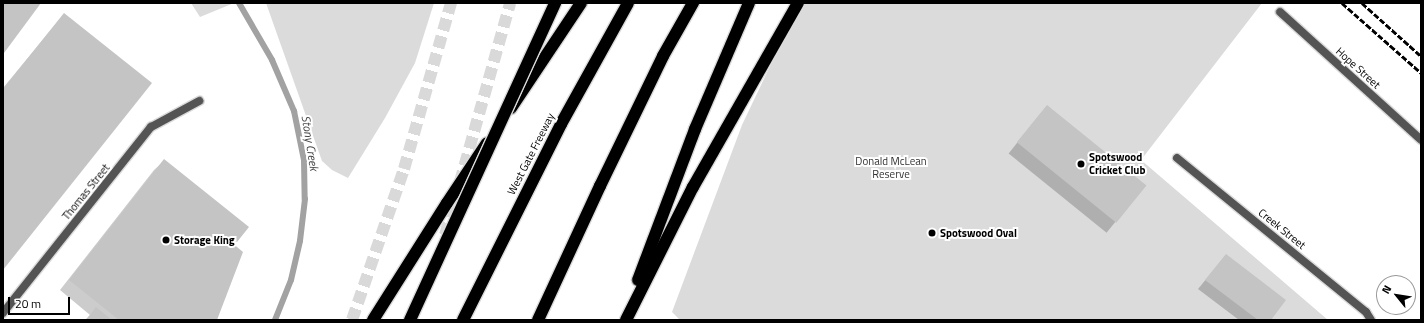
<!DOCTYPE html>
<style>
body{margin:0}
#map{position:relative;width:1424px;height:323px;overflow:hidden;background:#fff;font-family:"Titillium Web",sans-serif}
div>[style]{position:absolute}
[style*='--x']{left:calc(var(--x)*1px);top:calc(var(--y)*1px);width:calc(var(--w)*1px);rotate:calc(var(--a)*1deg)}
.green>*{inset:0;background:#dbdbdb}
.shadow>*{inset:0;background:#0003;transform-origin:0 0}
.stream>*{height:6px;margin:-3px;padding:0 3px;transform-origin:3px;border-radius:3px;background:#a2a2a2}
.building>*{inset:0;background:#c4c4c4;transform-origin:0 0}
.highway-tunnel>*{height:12px;margin-top:-6px;transform-origin:0;background:repeating-linear-gradient(90deg,#d9d9d9 0 12px,transparent 0 18px)}
.roads{filter:drop-shadow(1px 0 #dbdbdb) drop-shadow(-1px 0 #dbdbdb) drop-shadow(0 1px #dbdbdb) drop-shadow(0 -1px #dbdbdb)}
.street>*{height:8px;margin:-4px;padding:0 4px;transform-origin:4px;border-radius:4px;background:#545454}
.highway>*{height:12px;margin:-6px;padding:0 6px;transform-origin:6px;border-radius:6px;background:#000}
.rail>*{height:3px;margin-top:-1.5px;transform-origin:0;background:repeating-linear-gradient(90deg,#000 0 6px,transparent 0 8px)}
.bridges{filter:drop-shadow(1px 0 #dbdbdb) drop-shadow(-1px 0 #dbdbdb) drop-shadow(0 1px #dbdbdb) drop-shadow(0 -1px #dbdbdb)}
.highway-bridge>*{height:12px;margin:-6px;padding:0 6px;transform-origin:6px;border-radius:6px;background:#000}
.dots>*{width:11px;height:11px;translate:-50% -50%;box-sizing:border-box;border:2px solid #fff;border-radius:50%}
span{translate:-50% -50%;white-space:nowrap;text-align:center;line-height:1.15;-webkit-text-stroke:4px #fff;paint-order:stroke}
.street-label{font-size:11px;color:#000}
.poi-label{font-size:11px;color:#000;font-weight:700}
.left{translate:0 -50%;text-align:left}
.park-label{font-size:11px;color:#323232}
.water-label{font-size:12px;color:#434343;font-style:italic}
.frame{position:absolute;inset:0;border:4px solid #000;pointer-events:none}
.north{position:absolute;left:1376px;top:275px;width:40px;height:40px;box-sizing:border-box;background:#fff;border:1px solid #999;border-radius:50%;rotate:300deg;font-size:11px;font-weight:700;line-height:16px;text-align:center;color:#000}
.north::after{content:'';display:block;margin:auto;width:14px;height:18px;background:#000;clip-path:polygon(50% 0,100% 100%,50% 72%,0 100%)}
.scale{position:absolute;left:8px;top:297px;width:62px;height:18px;box-sizing:border-box;border:2px solid #000;border-top:0;padding-left:5px;font-size:12px;line-height:14px;white-space:nowrap;color:#000;-webkit-text-stroke:3px #fff;paint-order:stroke}
</style>
<div id="map">
<div class="green">
<div style="clip-path:polygon(191px 3px,234px 3px,200px 17px)"></div>
<div style="clip-path:polygon(266px 3px,434px 3px,415px 63px,385px 118px,348px 178px,332px 170px,322px 161px)"></div>
<div style="clip-path:polygon(800px 3px,1262px 3px,1141px 160px,1328px 320px,680px 320px,672px 312px,742px 125px)"></div>
</div>
<div class="shadow">
<div style="clip-path:polygon(64px 14px,3px 268px,3px 88px)"></div>
<div style="left:1047px;top:106px;width:126px;height:61px;rotate:39deg"></div>
<div style="clip-path:polygon(164px 161px,236px 241px,232px 245px,216px 320px,85px 320px,90px 315px,60px 290px,154px 170px)"></div>
<div style="clip-path:polygon(1226px 255px,1269px 320px,1239px 320px,1198px 289px)"></div>
</div>
<div class="stream">
<div style="--x:239;--y:3;--w:66;--a:59.9"></div>
<div style="--x:272;--y:60;--w:56;--a:66.7"></div>
<div style="--x:294;--y:111;--w:50;--a:78.5"></div>
<div style="--x:304;--y:160;--w:39;--a:89"></div>
<div style="--x:305;--y:199;--w:42;--a:96.8"></div>
<div style="--x:300;--y:241;--w:40;--a:103"></div>
<div style="--x:291;--y:280;--w:43;--a:111.8"></div>
</div>
<div class="building">
<div style="clip-path:polygon(3px 3px,41px 3px,4px 53px,3px 53px)"></div>
<div style="clip-path:polygon(64px 13px,152px 83px,3px 270px,3px 89px)"></div>
<div style="left:1047px;top:105px;width:128px;height:48px;rotate:39deg"></div>
<div style="clip-path:polygon(164px 159px,249px 227px,237px 242px,233px 239px,231px 242px,243px 252px,217px 320px,119px 320px,69px 280px)"></div>
<div style="clip-path:polygon(1226px 254px,1286px 300px,1271px 320px,1258px 320px,1205px 280px)"></div>
<div style="clip-path:polygon(96px 307px,112px 320px,86px 320px)"></div>
</div>
<div class="highway-tunnel">
<div style="--x:445;--y:235;--w:241;--a:-74.3"></div>
<div style="--x:352;--y:320;--w:160;--a:-71"></div>
<div style="--x:404;--y:169;--w:173;--a:-74.2"></div>
</div>
<div class="roads">
<div class="street">
<div style="--x:1280;--y:12;--w:190;--a:42.2"></div>
<div style="--x:1177;--y:158;--w:244;--a:39.2"></div>
<div style="--x:1366;--y:312;--w:9;--a:58"></div>
<div style="--x:3;--y:313;--w:238;--a:-51.5"></div>
<div style="--x:151;--y:127;--w:55;--a:-28.4"></div>
</div>
<div class="highway">
<div style="--x:511;--y:108;--w:126;--a:-56.3"></div>
<div style="--x:638;--y:280;--w:161;--a:-69.3"></div>
<div style="--x:695;--y:129;--w:137;--a:-66.8"></div>
<div style="--x:373;--y:320;--w:138;--a:-57.7"></div>
<div style="--x:447;--y:203;--w:72;--a:-56.3"></div>
<div style="--x:463;--y:320;--w:219;--a:-63.4"></div>
<div style="--x:561;--y:124;--w:138;--a:-61"></div>
<div style="--x:538;--y:320;--w:148;--a:-65.2"></div>
<div style="--x:600;--y:186;--w:144;--a:-64.1"></div>
<div style="--x:663;--y:56;--w:61;--a:-60.5"></div>
<div style="--x:626;--y:320;--w:149;--a:-63.3"></div>
<div style="--x:693;--y:187;--w:212;--a:-60.3"></div>
</div>
</div>
<div class="rail">
<div style="--x:1342;--y:3;--w:106;--a:41.5"></div>
<div style="--x:1362;--y:3;--w:79;--a:41.9"></div>
</div>
<div class="bridges">
<div class="highway-bridge">
<div style="--x:410;--y:320;--w:349;--a:-65.4"></div>
</div>
</div>
<div class="dots">
<div style="left:1081px;top:164px;background:#000"></div>
<div style="left:932px;top:233px;background:#000"></div>
<div style="left:166px;top:240px;background:#000"></div>
</div>
<div class="street-label">
<span style="left:1358px;top:68px;rotate:42deg">Hope Street</span>
<span style="left:531px;top:154px;rotate:-63deg">West Gate Freeway</span>
<span style="left:86px;top:192px;rotate:-51deg">Thomas Street</span>
<span style="left:1282px;top:229px;rotate:39deg">Creek Street</span>
</div>
<div class="poi-label">
<span class="left" style="left:1089px;top:164px">Spotswood<br>Cricket Club</span>
<span class="left" style="left:940px;top:233px">Spotswood Oval</span>
<span class="left" style="left:174px;top:240px">Storage King</span>
</div>
<div class="park-label">
<span style="left:891px;top:168px">Donald McLean<br>Reserve</span>
</div>
<div class="water-label">
<span style="left:310px;top:143px;rotate:81deg">Stony Creek</span>
</div>
<div class="frame"></div>
<div class="north">N</div>
<div class="scale">20 m</div>
</div>
